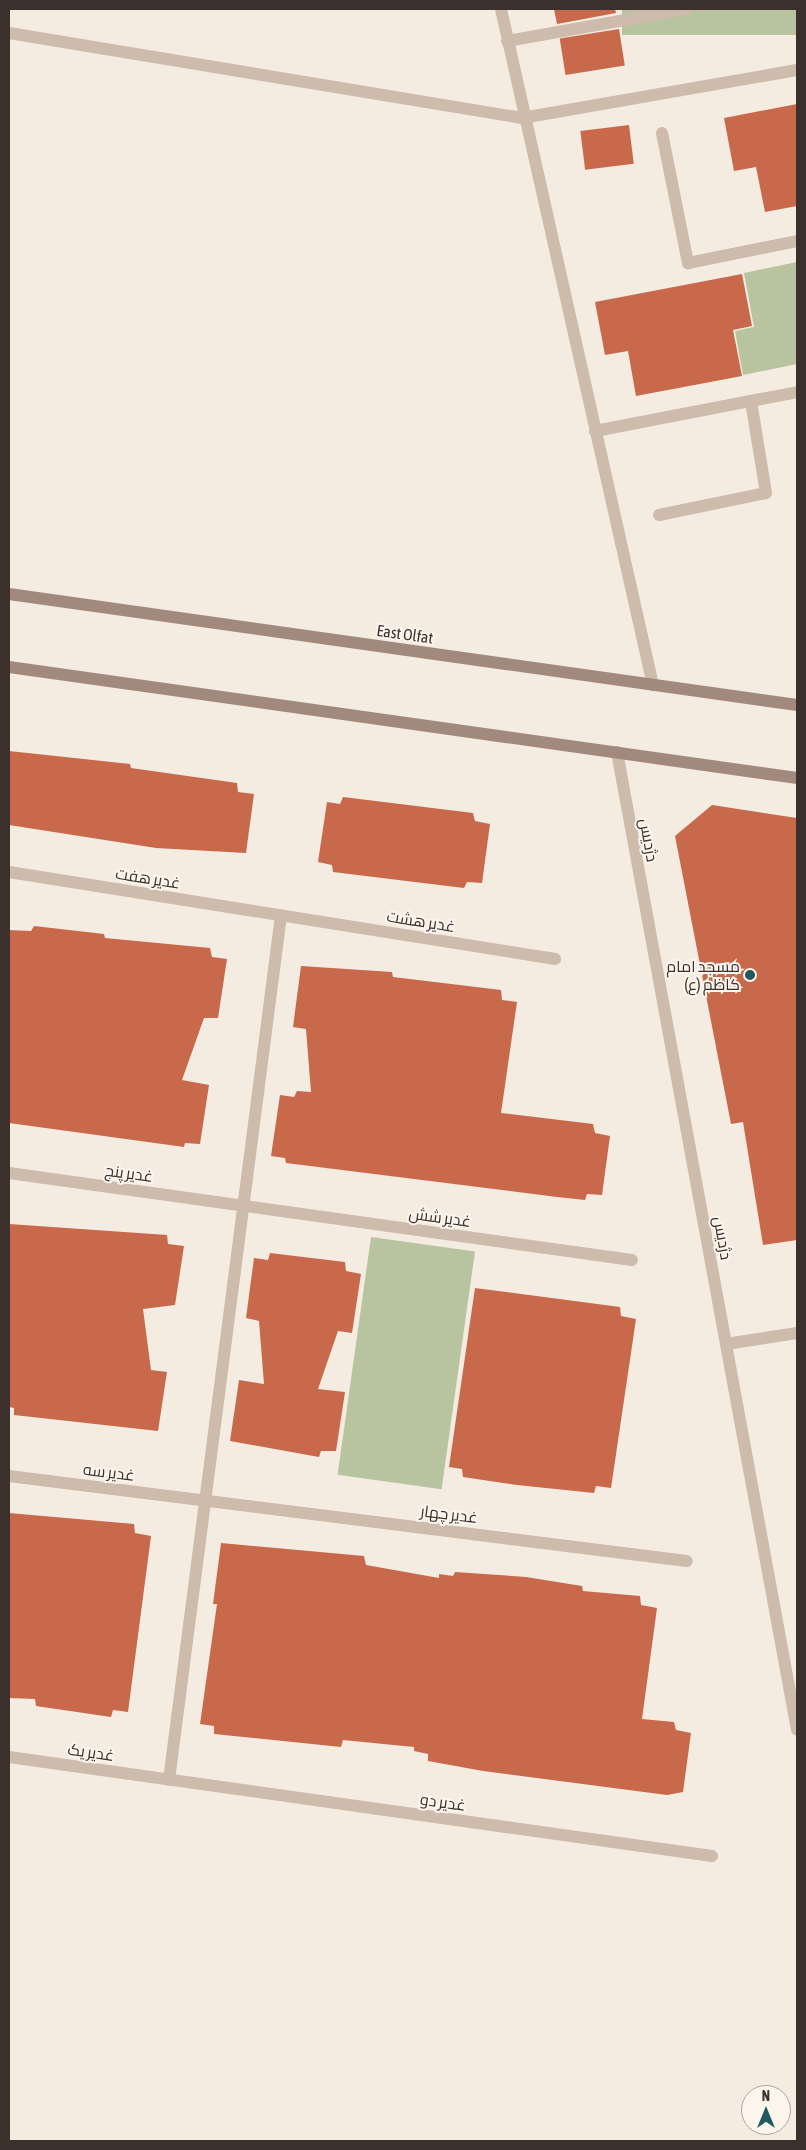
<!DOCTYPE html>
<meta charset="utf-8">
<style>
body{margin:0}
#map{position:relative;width:806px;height:2150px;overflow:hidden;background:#f4ebe1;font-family:"Asap Condensed",Cairo,sans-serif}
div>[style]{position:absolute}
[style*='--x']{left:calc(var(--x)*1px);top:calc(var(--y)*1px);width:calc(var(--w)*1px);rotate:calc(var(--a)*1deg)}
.green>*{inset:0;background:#b8c4a0;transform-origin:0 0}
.building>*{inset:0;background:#c8694b;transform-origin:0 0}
.pedestrian>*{height:12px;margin:-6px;padding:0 6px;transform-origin:6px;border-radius:6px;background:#cdbbac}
.minor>*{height:12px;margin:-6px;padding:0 6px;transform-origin:6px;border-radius:6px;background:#cdbbac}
.secondary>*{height:12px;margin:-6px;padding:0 6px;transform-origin:6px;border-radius:6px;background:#a18a7d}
.dots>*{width:14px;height:14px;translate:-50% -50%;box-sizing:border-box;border:2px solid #fbf5ee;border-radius:50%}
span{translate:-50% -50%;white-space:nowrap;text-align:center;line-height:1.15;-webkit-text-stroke:4px #fbf5ee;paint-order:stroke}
.street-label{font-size:16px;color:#3b302b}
.poi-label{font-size:16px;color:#3b302b}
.right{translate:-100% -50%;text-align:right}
.frame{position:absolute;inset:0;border:10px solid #3b302b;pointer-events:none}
.north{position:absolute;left:741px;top:2085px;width:50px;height:50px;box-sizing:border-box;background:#fbf5ee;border:1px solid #aea6a0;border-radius:50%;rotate:0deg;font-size:14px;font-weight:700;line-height:20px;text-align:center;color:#3b302b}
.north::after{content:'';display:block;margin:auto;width:18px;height:22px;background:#1f5a5e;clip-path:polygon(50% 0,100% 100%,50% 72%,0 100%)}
</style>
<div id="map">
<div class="green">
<div style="left:797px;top:9px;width:26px;height:175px;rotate:90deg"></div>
<div style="clip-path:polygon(797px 262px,797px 364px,743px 375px,735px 331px,754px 327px,744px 273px)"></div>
<div style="left:371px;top:1237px;width:105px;height:240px;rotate:8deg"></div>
</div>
<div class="building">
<div style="clip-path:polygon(554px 9px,615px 9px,616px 13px,557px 24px)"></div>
<div style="left:619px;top:29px;width:37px;height:60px;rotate:81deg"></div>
<div style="clip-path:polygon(797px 104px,797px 206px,765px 212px,756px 167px,734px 171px,724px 118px)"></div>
<div style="left:629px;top:125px;width:39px;height:49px;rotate:83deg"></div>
<div style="clip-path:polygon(742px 274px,752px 326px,733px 330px,742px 376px,636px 396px,628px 351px,605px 355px,595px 302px)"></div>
<div style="clip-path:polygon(9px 751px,130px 764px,131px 768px,237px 783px,238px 792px,254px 794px,246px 853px,156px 848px,9px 825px)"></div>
<div style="clip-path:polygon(343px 797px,473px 813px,475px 821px,490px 824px,482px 883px,467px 882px,464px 888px,333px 872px,332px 865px,318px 862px,327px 802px,340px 804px)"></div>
<div style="clip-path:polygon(712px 805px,797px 818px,797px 1240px,763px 1245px,743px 1122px,731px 1124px,675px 836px)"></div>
<div style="clip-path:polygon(34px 926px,104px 934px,105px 938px,210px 948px,212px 957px,227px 959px,218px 1018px,204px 1018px,182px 1080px,209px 1085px,200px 1144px,185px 1143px,184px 1147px,9px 1123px,9px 930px,31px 931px)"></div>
<div style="clip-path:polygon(301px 966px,392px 972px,393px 977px,501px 990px,502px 1000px,517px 1002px,501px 1113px,593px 1124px,595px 1133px,610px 1136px,602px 1195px,587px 1194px,585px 1200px,557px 1197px,286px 1163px,285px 1158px,271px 1156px,280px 1095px,294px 1097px,297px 1091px,311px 1092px,306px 1029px,293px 1027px)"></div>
<div style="clip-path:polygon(9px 1224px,167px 1235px,168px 1244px,184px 1246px,175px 1305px,143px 1309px,151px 1370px,167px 1372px,158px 1431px,14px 1415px,14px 1408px,9px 1407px)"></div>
<div style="clip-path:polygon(270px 1253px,345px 1262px,346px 1271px,361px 1274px,352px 1333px,338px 1331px,318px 1389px,345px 1392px,336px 1451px,321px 1451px,319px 1457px,230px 1441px,239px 1380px,264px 1384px,259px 1321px,246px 1318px,254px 1258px,268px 1260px)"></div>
<div style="clip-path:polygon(475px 1288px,620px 1307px,621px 1316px,636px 1319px,611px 1488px,596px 1486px,594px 1493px,517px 1485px,463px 1477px,462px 1469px,449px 1467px)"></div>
<div style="clip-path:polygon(9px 1513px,134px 1524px,135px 1533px,151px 1536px,128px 1712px,113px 1710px,111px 1717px,36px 1706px,35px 1699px,9px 1698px)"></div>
<div style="clip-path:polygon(221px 1543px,364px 1556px,366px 1565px,439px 1578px,439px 1574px,453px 1576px,455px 1572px,526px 1577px,582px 1586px,583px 1591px,640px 1596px,641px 1605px,657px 1608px,642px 1719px,674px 1722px,676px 1730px,691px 1733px,683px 1792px,667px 1795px,483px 1771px,428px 1761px,428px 1754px,414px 1751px,414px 1747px,343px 1740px,341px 1747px,214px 1734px,214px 1726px,200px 1724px,217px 1604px,213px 1604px)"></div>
</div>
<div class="pedestrian">
<div style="--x:522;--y:118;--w:279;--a:-9.9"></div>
</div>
<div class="minor">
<div style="--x:501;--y:9;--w:693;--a:77.33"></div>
<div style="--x:9;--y:33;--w:520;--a:9.41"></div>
<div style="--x:507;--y:41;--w:183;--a:-10.1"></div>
<div style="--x:662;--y:133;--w:133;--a:78.7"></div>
<div style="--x:688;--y:263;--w:111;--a:-11.4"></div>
<div style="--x:595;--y:431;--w:206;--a:-10.9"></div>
<div style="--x:659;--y:515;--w:109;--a:-11.6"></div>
<div style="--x:766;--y:493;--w:93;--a:-99.3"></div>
<div style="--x:617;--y:752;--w:994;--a:79.57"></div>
<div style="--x:9;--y:872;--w:553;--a:9.05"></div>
<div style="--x:9;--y:1173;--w:629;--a:7.95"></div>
<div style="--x:726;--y:1344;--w:72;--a:-8.8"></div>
<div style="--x:9;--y:1476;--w:683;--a:7.15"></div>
<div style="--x:9;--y:1757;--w:710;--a:8.02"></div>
<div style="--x:169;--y:1780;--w:872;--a:-82.62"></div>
</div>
<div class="secondary">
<div style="--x:9;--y:594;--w:796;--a:8.02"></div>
<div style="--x:9;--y:667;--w:796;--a:8.02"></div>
</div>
<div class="dots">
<div style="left:750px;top:975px;background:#1f5a5e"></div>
</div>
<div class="street-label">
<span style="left:405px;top:634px;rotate:8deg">East Olfat</span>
<span style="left:649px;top:840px;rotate:80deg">دژدیس</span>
<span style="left:148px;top:878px;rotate:9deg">غدیر هفت</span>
<span style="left:421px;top:921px;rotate:9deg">غدیر هشت</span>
<span style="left:129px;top:1173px;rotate:8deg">غدیر پنج</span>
<span style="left:440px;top:1217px;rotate:8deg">غدیر شش</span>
<span style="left:723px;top:1238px;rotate:80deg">دژدیس</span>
<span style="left:109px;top:1472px;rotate:7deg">غدیر سه</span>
<span style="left:449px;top:1514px;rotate:7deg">غدیر چهار</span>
<span style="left:91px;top:1752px;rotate:8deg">غدیر یک</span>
<span style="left:443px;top:1802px;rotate:8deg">غدیر دو</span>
</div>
<div class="poi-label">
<span class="right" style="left:740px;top:975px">مسجد امام<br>کاظم (ع)</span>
</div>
<div class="frame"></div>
<div class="north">N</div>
</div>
